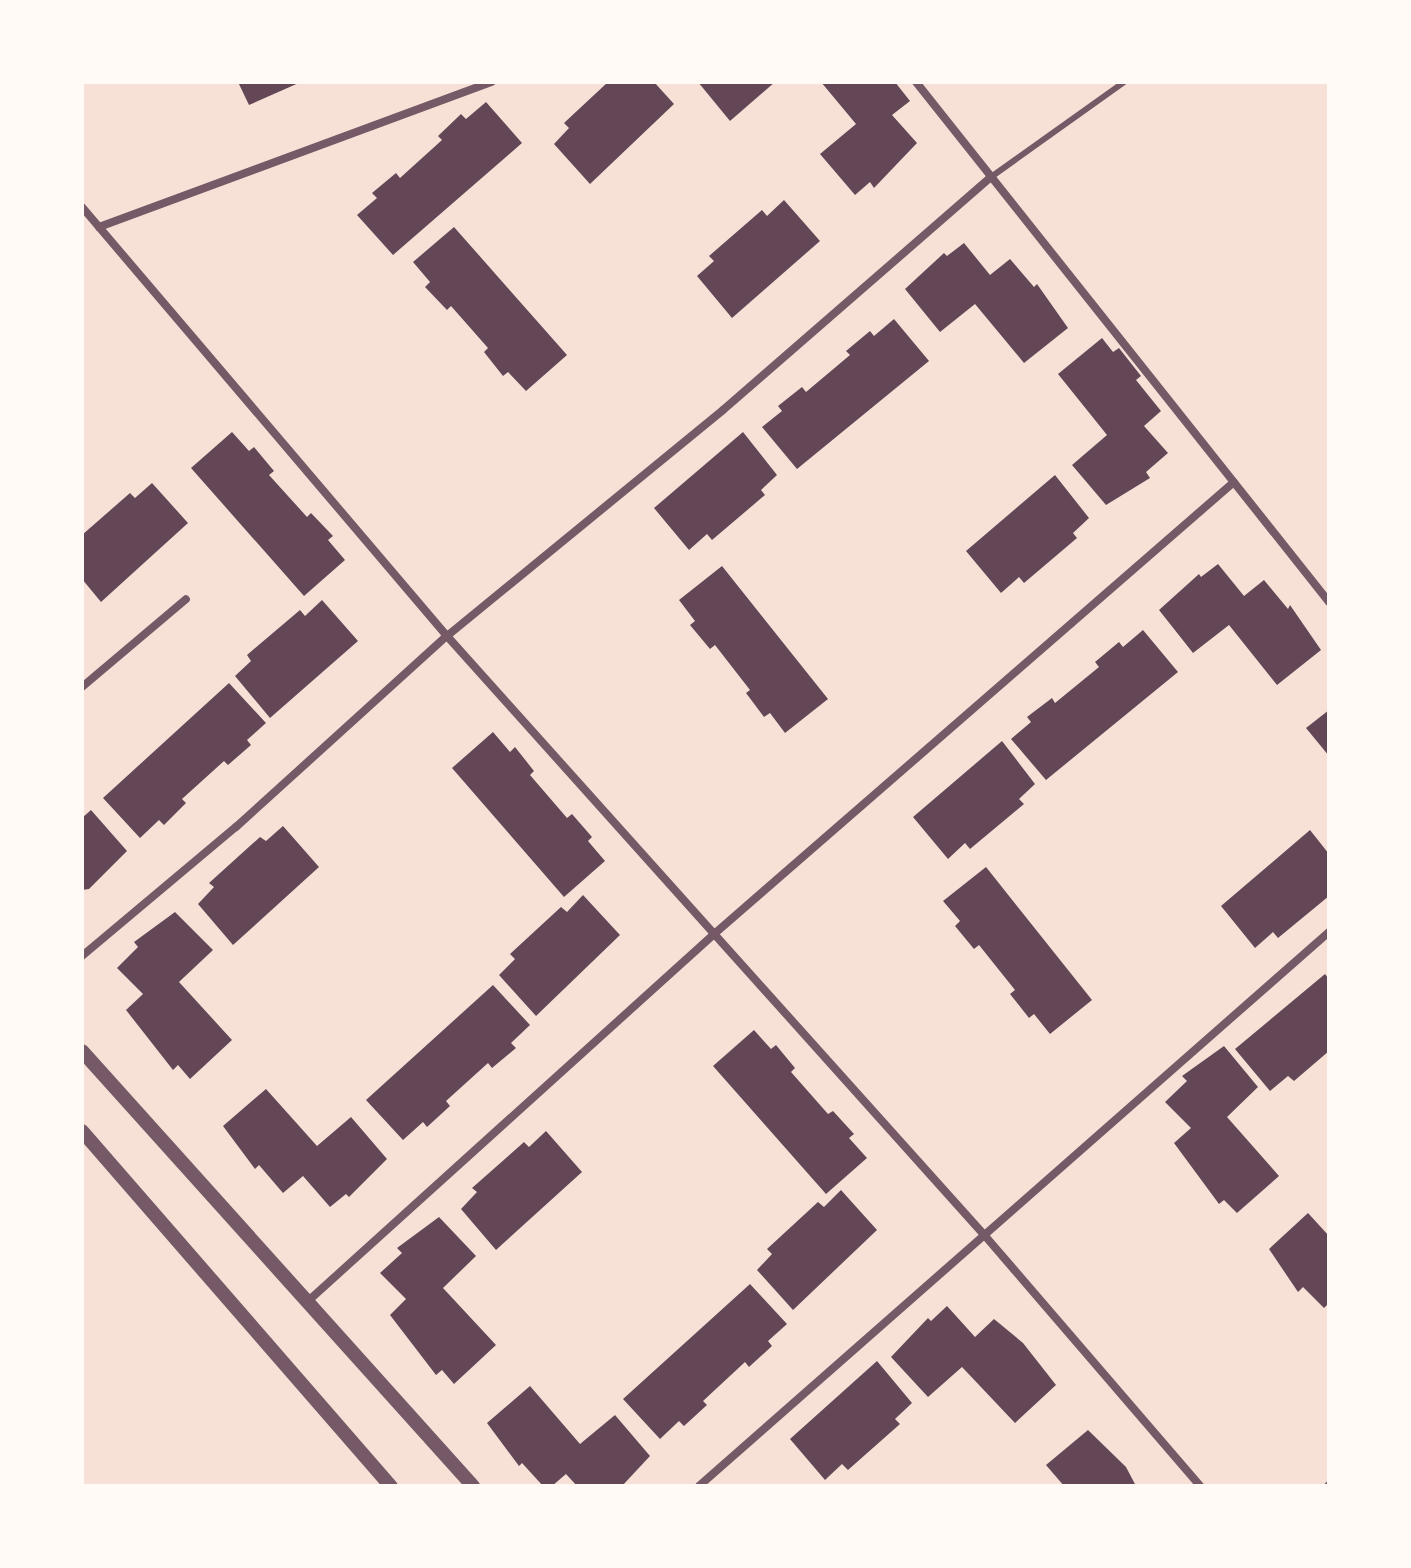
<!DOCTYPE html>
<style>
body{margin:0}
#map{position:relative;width:1411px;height:1568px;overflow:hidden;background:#f7e1d7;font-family:"PT Sans",sans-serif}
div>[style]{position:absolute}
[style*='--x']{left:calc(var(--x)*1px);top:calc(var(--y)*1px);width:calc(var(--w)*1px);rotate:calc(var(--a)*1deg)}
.building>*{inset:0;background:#644757}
.service>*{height:6px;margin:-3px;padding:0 3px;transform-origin:3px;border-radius:3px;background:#755966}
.minor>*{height:8px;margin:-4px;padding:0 4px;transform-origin:4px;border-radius:4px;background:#755966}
.tertiary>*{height:14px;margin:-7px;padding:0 7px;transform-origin:7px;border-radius:7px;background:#755966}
span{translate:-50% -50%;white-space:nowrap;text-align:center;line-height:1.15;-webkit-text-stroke:7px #fffaf5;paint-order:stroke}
.frame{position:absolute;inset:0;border:84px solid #fffaf5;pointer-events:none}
</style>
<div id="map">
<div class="building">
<div style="clip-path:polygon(238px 82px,301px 82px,249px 105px)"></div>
<div style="clip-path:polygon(608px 82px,654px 82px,674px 104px,590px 184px,554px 144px,569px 128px,564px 123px)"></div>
<div style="clip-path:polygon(698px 82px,775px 82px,730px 121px)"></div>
<div style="clip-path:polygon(821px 82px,895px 82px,910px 101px,892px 115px,917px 143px,874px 188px,870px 182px,855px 195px,820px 154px,856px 124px)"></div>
<div style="clip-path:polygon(486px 102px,522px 143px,393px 255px,357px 215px,377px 198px,372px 193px,396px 173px,400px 178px,442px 140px,438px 136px,461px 114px,466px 119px)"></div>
<div style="clip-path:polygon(784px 200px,820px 241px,732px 318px,697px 276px,714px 261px,709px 256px,762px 210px,767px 216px)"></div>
<div style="clip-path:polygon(454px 227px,567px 355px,526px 391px,508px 372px,503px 376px,484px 352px,488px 348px,451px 306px,447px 310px,425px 287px,430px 282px,413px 262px)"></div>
<div style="clip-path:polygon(964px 243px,990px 275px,1010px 259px,1034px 287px,1037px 284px,1068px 328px,1024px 363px,975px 304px,940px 332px,905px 289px,944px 253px,947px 256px)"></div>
<div style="clip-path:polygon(894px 319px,929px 361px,797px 469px,762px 427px,782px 411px,778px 406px,802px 387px,806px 392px,850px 355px,846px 351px,870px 331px,874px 336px)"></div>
<div style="clip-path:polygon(1102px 338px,1113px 352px,1119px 348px,1141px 376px,1136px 380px,1161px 411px,1144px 426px,1168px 453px,1146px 472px,1150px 478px,1106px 505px,1072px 465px,1107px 435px,1058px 374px)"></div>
<div style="clip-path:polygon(232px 432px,249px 451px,254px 447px,274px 471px,269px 475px,307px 517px,311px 513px,333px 536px,328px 540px,345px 560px,304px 596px,191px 468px)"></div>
<div style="clip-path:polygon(743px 432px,777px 475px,761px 490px,765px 495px,712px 540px,707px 534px,689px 550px,654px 508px)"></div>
<div style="clip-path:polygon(1055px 475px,1089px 518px,1073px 533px,1077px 538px,1024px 583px,1019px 577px,1001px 593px,966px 551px)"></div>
<div style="clip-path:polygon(152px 483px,188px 523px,101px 602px,82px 579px,82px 535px,130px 493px,135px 498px)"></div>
<div style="clip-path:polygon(1218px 564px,1244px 596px,1264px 580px,1288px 609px,1290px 605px,1321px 650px,1277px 685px,1229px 625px,1193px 653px,1159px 610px,1199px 574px,1201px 577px)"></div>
<div style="clip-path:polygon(722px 566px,828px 699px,785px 733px,770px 713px,764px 717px,746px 693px,750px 690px,715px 645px,710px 649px,690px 625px,695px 621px,679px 600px)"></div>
<div style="clip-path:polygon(322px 600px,358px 641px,270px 718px,235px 676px,251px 661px,247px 655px,300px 610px,305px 616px)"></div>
<div style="clip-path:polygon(1143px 630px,1178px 672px,1046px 780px,1011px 739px,1031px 722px,1027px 717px,1052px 698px,1055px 703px,1099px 667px,1095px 662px,1119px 642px,1123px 647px)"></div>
<div style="clip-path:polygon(229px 683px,266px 723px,247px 740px,251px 745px,228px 765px,224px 761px,182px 799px,186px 803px,164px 825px,159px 820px,140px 838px,103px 798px)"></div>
<div style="clip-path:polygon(1329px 710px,1329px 756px,1306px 728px)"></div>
<div style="clip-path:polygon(493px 732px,510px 752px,515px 747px,534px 771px,530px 775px,567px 818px,572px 814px,592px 837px,588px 841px,605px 861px,564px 897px,452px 768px)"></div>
<div style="clip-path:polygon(1002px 741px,1035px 784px,1019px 799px,1024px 804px,970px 849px,965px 843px,948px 859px,913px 817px)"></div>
<div style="clip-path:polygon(91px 810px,127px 851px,89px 889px,82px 890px,82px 818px)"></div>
<div style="clip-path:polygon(283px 826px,319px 867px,233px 945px,198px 904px,214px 887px,209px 883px,260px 837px,266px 841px)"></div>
<div style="clip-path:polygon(1310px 830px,1329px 854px,1329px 896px,1278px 938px,1273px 932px,1255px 948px,1221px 906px)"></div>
<div style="clip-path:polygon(986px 867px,1092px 1000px,1050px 1034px,1034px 1014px,1029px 1018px,1010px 994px,1015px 990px,979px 945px,974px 949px,955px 926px,960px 921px,943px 901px)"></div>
<div style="clip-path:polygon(583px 895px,620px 935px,536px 1016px,499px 975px,515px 959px,510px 954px,561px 907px,567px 912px)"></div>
<div style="clip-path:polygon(175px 912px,213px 950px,179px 982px,232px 1040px,190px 1079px,178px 1065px,173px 1070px,126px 1010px,143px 994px,117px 968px,138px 947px,134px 942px)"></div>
<div style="clip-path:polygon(1325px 974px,1329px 979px,1329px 1051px,1294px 1081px,1288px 1076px,1270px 1091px,1235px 1049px)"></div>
<div style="clip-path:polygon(493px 985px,530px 1025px,511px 1043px,516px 1048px,492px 1068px,488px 1063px,446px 1101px,450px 1106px,427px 1127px,423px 1122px,403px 1140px,366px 1100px)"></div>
<div style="clip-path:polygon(754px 1030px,771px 1049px,776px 1045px,795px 1068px,791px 1072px,828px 1114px,833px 1111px,854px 1134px,849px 1138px,867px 1158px,826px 1194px,713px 1066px)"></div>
<div style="clip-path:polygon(1224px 1046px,1258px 1087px,1227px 1117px,1279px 1176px,1237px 1213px,1224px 1200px,1219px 1204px,1174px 1143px,1191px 1128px,1165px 1102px,1187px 1081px,1182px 1076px)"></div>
<div style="clip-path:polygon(266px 1089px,317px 1146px,351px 1117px,387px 1159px,349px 1197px,346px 1194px,330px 1207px,303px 1176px,283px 1193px,259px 1165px,255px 1169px,223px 1126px)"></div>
<div style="clip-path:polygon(546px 1131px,582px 1172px,496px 1250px,461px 1209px,477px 1192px,472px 1188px,524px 1142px,529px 1147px)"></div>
<div style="clip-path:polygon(841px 1190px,877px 1230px,793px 1310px,757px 1270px,772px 1254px,767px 1249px,818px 1202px,824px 1207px)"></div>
<div style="clip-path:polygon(1308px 1213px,1329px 1236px,1329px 1303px,1324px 1308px,1303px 1287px,1298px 1292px,1269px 1249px)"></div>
<div style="clip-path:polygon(439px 1217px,476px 1256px,443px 1288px,496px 1345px,454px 1384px,442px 1370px,436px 1375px,390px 1315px,406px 1299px,380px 1273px,402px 1253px,397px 1248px)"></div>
<div style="clip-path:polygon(750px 1284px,787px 1324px,768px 1341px,772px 1346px,749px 1367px,745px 1362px,703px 1401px,707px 1405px,684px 1426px,679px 1421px,660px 1439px,623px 1399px)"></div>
<div style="clip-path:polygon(947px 1306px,975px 1337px,994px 1319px,1023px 1343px,1056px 1385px,1015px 1423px,962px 1367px,928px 1397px,891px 1357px,928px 1318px,931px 1321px)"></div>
<div style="clip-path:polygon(877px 1361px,912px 1403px,895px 1419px,900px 1424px,848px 1470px,842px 1464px,825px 1480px,790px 1439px)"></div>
<div style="clip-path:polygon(530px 1386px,580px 1444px,615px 1415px,650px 1456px,622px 1486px,577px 1486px,566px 1474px,552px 1486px,543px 1486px,522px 1463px,519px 1466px,487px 1423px)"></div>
<div style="clip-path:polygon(1088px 1430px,1126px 1467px,1136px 1486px,1064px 1486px,1046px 1465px)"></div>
</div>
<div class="service">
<div style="--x:991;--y:177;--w:163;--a:-35.5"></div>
</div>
<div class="minor">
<div style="--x:916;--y:82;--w:664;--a:51.54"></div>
<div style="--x:82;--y:207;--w:563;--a:49.61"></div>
<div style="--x:447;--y:636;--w:807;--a:48.11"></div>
<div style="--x:986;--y:1237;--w:328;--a:49.3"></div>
<div style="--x:99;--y:227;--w:419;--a:-20.3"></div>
<div style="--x:82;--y:687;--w:136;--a:-40.2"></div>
<div style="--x:82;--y:956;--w:201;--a:-40"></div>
<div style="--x:236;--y:827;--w:285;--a:-42.2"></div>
<div style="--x:447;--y:636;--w:357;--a:-39.3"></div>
<div style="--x:723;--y:410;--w:355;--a:-41"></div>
<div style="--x:307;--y:1302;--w:547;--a:-42.11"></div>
<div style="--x:713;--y:935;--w:690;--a:-41.01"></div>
<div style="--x:699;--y:1486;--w:839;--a:-41.33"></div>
<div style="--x:1328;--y:1486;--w:1;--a:-45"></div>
</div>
<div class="tertiary">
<div style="--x:82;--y:1051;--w:585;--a:48.05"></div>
<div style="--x:82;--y:1131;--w:471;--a:49"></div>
</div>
<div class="frame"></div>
</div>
